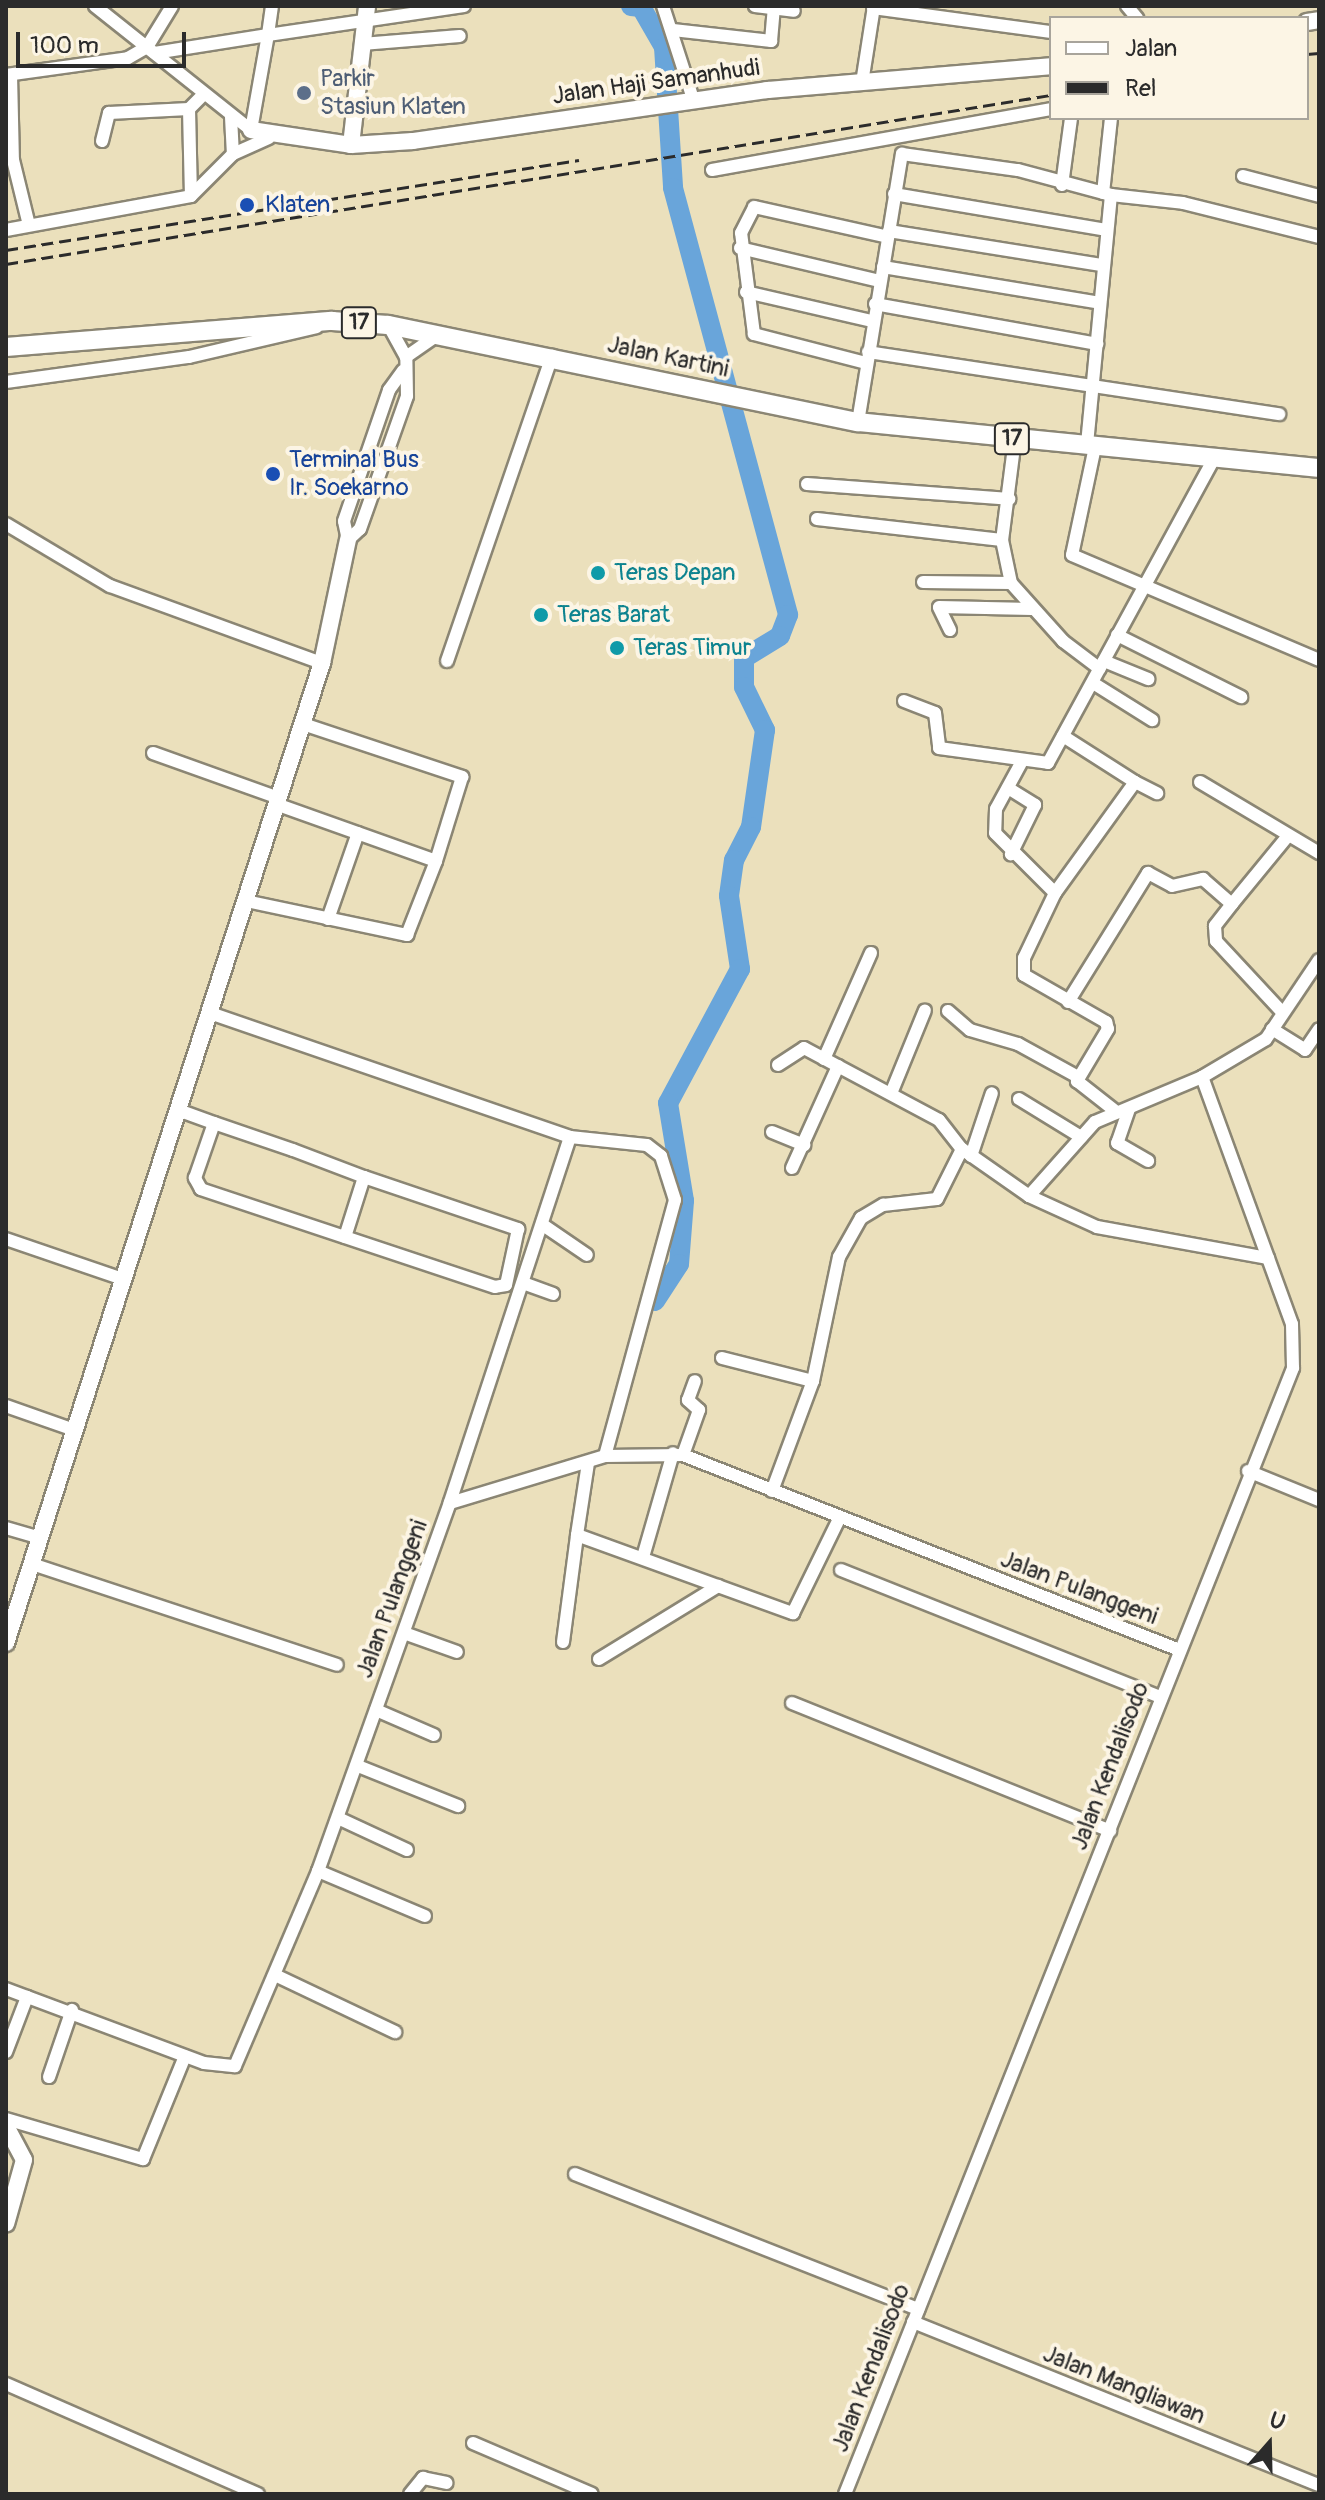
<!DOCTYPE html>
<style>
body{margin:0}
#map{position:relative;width:1325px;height:2500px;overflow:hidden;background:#ebe0bc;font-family:Pangolin,sans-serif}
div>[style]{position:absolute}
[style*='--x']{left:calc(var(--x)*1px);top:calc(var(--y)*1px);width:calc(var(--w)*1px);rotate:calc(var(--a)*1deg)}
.river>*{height:20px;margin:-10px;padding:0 10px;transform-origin:10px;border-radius:10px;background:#69a5da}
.roads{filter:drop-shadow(2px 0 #8b8674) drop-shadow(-2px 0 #8b8674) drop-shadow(0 2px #8b8674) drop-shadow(0 -2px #8b8674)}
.minor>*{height:12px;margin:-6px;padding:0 6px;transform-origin:6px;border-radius:6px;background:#fff}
.major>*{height:16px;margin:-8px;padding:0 8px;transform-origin:8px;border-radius:8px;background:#fff}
.highway>*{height:18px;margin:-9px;padding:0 9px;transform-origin:9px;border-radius:9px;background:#fff}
.rail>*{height:3px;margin-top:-1.5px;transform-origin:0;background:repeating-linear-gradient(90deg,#2b2b2b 0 12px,transparent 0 18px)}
.dots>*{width:22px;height:22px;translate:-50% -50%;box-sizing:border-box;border:4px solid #fcf5e5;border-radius:50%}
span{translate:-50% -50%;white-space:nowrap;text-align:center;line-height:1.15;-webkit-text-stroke:8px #fcf5e5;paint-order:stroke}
.shield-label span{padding:2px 6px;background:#fcf5e5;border:2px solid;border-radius:6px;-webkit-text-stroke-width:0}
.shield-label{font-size:22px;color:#2b2b2b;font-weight:700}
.service-label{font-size:24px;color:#4e5e75}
.left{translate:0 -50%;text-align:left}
.street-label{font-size:24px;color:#2b2b2b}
.transit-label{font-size:24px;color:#164399}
.culture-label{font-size:24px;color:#0d838f}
.frame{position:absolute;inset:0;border:8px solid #2b2b2b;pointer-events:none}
.legend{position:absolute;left:1049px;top:16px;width:260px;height:104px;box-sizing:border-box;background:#fcf5e5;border:2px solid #a8a49b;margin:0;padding:10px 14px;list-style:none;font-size:24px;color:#2b2b2b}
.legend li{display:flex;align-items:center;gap:16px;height:40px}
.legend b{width:40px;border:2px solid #a8a49b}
.north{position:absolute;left:1229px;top:2404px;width:80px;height:80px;-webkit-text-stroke:6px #fcf5e5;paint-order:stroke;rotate:20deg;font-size:22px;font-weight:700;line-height:32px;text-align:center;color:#2b2b2b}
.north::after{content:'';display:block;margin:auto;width:28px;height:36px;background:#2b2b2b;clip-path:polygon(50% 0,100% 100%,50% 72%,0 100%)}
.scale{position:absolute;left:16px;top:32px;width:170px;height:36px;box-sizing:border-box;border:4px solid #2b2b2b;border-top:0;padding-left:10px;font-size:24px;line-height:28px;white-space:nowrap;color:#2b2b2b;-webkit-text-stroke:6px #fcf5e5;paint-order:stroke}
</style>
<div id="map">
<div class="river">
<div style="--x:631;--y:6;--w:10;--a:6"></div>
<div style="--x:641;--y:7;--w:46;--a:60.1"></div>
<div style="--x:664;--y:47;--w:141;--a:86.3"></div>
<div style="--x:673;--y:188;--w:442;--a:74.9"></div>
<div style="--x:788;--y:615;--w:22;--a:111"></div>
<div style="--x:780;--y:636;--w:42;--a:148.6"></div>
<div style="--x:744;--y:658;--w:29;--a:90"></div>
<div style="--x:744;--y:687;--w:48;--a:64"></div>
<div style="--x:765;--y:730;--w:98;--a:98.2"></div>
<div style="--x:751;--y:827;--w:37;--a:117"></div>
<div style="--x:734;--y:860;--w:36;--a:98"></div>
<div style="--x:729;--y:896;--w:74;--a:81.4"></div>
<div style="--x:740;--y:969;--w:152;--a:118.2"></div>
<div style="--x:668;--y:1103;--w:99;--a:80.7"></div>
<div style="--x:684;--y:1201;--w:63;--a:94.5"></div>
<div style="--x:679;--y:1264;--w:44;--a:123"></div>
</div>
<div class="roads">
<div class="minor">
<div style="--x:95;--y:6;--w:199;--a:38.5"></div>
<div style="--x:251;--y:130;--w:97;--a:-79.9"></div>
<div style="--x:268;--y:35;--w:115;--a:171"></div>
<div style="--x:272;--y:6;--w:29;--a:98"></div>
<div style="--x:268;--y:35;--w:198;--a:-8.4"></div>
<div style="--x:663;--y:6;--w:98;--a:72.1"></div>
<div style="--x:755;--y:6;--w:39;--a:7"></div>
<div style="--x:1127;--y:6;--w:16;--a:50"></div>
<div style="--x:873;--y:8;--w:180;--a:7.7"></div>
<div style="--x:673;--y:30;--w:99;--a:6.4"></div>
<div style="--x:771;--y:41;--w:33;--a:-85"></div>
<div style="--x:362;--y:44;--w:98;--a:-4.7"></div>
<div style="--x:6;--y:75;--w:123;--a:-7.9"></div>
<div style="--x:128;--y:58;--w:22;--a:-30"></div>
<div style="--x:147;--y:47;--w:48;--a:-58.6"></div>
<div style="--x:11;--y:75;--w:85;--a:88.7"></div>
<div style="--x:13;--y:160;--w:67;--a:76.2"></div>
<div style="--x:862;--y:83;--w:78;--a:-81.1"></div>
<div style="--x:189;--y:109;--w:87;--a:88.7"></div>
<div style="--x:231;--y:117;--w:37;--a:87"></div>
<div style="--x:102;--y:141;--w:29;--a:-76"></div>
<div style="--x:109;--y:113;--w:80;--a:-2.9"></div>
<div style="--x:189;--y:109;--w:20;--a:-45"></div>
<div style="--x:712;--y:170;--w:344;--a:-10.2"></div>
<div style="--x:1243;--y:176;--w:79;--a:14.7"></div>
<div style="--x:1062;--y:185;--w:68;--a:-82.3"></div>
<div style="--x:1103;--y:193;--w:75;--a:-83.9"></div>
<div style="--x:894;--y:194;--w:215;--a:9.6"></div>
<div style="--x:1111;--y:195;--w:72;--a:6.3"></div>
<div style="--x:1183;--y:203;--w:140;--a:14"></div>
<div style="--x:6;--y:230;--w:188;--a:-10.4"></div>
<div style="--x:191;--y:196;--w:59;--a:-45"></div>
<div style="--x:233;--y:154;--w:39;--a:-24"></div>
<div style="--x:889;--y:231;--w:215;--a:9.1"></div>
<div style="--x:740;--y:248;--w:144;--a:13.3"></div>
<div style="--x:883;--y:267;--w:220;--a:9.4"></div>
<div style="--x:746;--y:292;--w:129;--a:13"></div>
<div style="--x:875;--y:304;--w:226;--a:10.2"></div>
<div style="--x:868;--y:352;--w:416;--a:8.6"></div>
<div style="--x:406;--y:357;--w:40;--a:-34.9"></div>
<div style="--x:866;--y:363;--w:116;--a:-165.5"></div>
<div style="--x:754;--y:334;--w:102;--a:-97.3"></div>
<div style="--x:741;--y:233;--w:29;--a:-63"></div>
<div style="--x:754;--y:207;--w:137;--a:12.6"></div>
<div style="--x:6;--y:382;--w:185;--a:-7.8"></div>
<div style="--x:189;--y:357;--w:131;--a:-13.2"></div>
<div style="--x:858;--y:422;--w:272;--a:-80.7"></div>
<div style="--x:902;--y:154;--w:117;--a:7.9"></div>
<div style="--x:1018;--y:170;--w:96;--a:15"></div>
<div style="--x:1111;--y:195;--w:251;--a:95.5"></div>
<div style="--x:1015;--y:439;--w:102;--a:97.3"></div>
<div style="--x:1002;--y:540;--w:44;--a:78.2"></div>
<div style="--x:1011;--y:583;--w:78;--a:48.1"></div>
<div style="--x:1063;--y:641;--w:46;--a:37.1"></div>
<div style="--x:1095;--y:447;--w:110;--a:102"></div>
<div style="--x:1072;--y:555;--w:268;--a:23"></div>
<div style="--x:807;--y:484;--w:203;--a:4.2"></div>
<div style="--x:817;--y:519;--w:186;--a:6.5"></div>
<div style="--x:6;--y:524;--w:121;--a:30.8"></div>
<div style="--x:110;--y:586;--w:226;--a:20"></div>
<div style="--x:348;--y:540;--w:16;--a:-43"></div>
<div style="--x:360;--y:529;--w:141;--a:-70.5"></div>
<div style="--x:407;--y:396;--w:39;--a:-91"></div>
<div style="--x:406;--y:357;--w:37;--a:-119"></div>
<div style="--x:348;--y:540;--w:19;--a:-102"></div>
<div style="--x:344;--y:521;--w:139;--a:-71"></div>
<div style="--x:389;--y:390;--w:24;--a:-54"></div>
<div style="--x:923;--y:582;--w:88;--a:0.7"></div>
<div style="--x:950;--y:630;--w:25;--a:-116"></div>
<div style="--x:939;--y:607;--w:93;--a:1.2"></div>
<div style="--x:1117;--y:635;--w:139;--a:26.6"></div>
<div style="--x:447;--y:661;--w:323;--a:-71"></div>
<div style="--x:1104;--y:661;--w:48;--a:22.2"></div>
<div style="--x:1093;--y:683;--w:70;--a:32.1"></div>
<div style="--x:904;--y:701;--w:33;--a:21"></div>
<div style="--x:935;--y:713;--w:35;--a:83"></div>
<div style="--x:939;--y:748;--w:110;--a:7.8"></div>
<div style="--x:1048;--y:763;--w:349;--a:-61.4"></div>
<div style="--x:303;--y:724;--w:168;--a:18.4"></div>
<div style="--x:462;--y:777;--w:88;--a:107.2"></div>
<div style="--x:1063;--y:736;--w:85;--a:32.6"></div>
<div style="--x:1135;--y:782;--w:137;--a:125.8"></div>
<div style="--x:1055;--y:893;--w:72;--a:115.5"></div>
<div style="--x:1024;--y:958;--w:17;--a:90"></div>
<div style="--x:1024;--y:975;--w:95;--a:29.8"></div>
<div style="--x:1106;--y:1022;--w:7;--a:74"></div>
<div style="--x:1108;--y:1029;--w:61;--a:120.8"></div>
<div style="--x:1077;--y:1081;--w:47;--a:38.1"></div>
<div style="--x:153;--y:753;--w:134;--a:19.7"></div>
<div style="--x:1021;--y:763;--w:52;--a:118.5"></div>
<div style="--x:996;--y:809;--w:24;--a:92"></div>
<div style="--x:995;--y:833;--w:85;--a:45"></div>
<div style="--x:1135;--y:782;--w:25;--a:27"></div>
<div style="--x:1200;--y:782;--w:139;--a:30.8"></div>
<div style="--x:1008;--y:788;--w:32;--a:32"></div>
<div style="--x:1035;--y:805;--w:55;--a:116.1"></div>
<div style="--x:246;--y:901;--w:165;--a:11.9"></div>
<div style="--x:407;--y:935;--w:79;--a:-68.6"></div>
<div style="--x:436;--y:861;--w:170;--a:-160.4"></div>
<div style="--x:1232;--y:904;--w:28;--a:128"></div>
<div style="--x:1215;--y:926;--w:15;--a:86"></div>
<div style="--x:1216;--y:941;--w:98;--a:47.1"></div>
<div style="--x:328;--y:919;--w:91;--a:-70.8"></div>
<div style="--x:1068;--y:1002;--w:152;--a:-58.2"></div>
<div style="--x:1148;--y:873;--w:27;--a:28"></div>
<div style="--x:1172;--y:886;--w:32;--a:-13"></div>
<div style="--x:1203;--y:879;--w:38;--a:41"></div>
<div style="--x:1232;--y:904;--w:87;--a:-50.6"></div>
<div style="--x:948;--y:1011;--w:29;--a:41"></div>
<div style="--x:970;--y:1030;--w:50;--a:16.3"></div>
<div style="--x:1018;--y:1044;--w:68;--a:28.8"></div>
<div style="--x:210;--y:1013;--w:381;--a:19"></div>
<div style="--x:570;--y:1137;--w:385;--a:108.2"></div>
<div style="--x:1272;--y:1029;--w:39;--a:32"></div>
<div style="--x:1305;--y:1050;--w:25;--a:-56"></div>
<div style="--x:824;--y:1059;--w:116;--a:-66.1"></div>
<div style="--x:778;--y:1065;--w:31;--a:-33"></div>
<div style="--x:804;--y:1048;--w:153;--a:28.1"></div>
<div style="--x:939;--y:1120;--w:37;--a:52"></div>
<div style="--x:892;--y:1091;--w:87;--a:-67.8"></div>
<div style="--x:1019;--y:1099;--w:73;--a:31.5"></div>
<div style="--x:1129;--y:1109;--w:36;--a:109"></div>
<div style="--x:1117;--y:1143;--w:36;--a:30"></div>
<div style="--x:178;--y:1110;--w:38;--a:20"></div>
<div style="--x:214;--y:1123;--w:83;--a:18.9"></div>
<div style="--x:293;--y:1150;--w:76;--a:20.8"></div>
<div style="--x:364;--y:1177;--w:163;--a:18.7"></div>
<div style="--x:518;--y:1229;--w:57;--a:102.1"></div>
<div style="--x:506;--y:1285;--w:11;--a:170"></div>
<div style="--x:495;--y:1287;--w:310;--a:-161.6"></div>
<div style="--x:201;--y:1189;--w:13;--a:-119"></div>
<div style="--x:195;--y:1178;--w:58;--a:-70.9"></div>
<div style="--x:772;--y:1132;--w:35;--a:22"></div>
<div style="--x:570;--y:1137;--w:77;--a:5.9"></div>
<div style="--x:647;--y:1145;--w:18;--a:38"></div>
<div style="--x:661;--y:1156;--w:46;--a:72.3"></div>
<div style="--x:675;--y:1200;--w:265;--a:105.3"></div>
<div style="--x:971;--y:1156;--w:66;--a:-71.6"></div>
<div style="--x:792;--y:1168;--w:112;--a:-65.7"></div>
<div style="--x:1029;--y:1196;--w:75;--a:24.5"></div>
<div style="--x:1097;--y:1227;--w:174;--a:10.3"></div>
<div style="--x:543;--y:1225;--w:53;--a:34.3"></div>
<div style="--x:345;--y:1237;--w:63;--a:-72.4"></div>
<div style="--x:6;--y:1239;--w:124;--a:18.9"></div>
<div style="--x:523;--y:1283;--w:32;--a:20"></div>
<div style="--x:722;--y:1358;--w:94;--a:14.2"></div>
<div style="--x:6;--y:1406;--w:72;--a:19.4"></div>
<div style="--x:683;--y:1455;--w:48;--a:-70.4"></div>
<div style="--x:699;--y:1410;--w:15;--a:-138"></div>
<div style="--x:688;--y:1400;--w:20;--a:-70"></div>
<div style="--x:588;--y:1463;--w:73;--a:98.7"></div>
<div style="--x:577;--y:1535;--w:230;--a:19.9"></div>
<div style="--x:793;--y:1613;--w:105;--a:-63.9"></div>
<div style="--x:1248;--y:1471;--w:77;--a:22.2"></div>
<div style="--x:772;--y:1491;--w:117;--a:-69.6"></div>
<div style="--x:813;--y:1381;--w:127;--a:-78.2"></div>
<div style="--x:839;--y:1257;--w:45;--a:-60.6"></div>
<div style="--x:861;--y:1218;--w:26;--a:-31"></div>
<div style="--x:883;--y:1205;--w:54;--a:-6.3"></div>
<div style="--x:937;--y:1199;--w:56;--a:-63.4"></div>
<div style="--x:962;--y:1149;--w:82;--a:35"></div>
<div style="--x:1029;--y:1196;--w:99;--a:-48.3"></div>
<div style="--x:1095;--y:1122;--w:116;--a:-22.8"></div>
<div style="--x:6;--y:1528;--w:35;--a:16"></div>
<div style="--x:643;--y:1557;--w:108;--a:-73.9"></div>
<div style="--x:32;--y:1564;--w:321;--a:18.3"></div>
<div style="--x:841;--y:1570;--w:343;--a:21.7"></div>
<div style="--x:404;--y:1633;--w:56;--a:19.7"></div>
<div style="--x:563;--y:1642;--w:108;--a:-82.5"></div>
<div style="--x:599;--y:1659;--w:140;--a:-31.5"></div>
<div style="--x:792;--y:1703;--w:343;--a:21.9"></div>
<div style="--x:376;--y:1710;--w:63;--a:23.3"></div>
<div style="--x:358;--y:1766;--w:108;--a:21.8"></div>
<div style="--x:338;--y:1818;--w:76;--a:24.9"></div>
<div style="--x:318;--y:1871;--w:116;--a:22.8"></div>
<div style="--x:277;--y:1976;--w:131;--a:25.4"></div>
<div style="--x:6;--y:1989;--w:211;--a:20.5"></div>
<div style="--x:204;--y:2063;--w:31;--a:6"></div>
<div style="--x:235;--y:2066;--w:212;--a:-66.9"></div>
<div style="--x:318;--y:1871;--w:391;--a:-70.3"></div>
<div style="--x:450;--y:1503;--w:162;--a:-16.9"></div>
<div style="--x:605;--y:1456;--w:78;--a:-0.7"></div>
<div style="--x:683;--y:1455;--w:531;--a:21.44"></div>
<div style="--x:6;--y:2052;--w:59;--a:-69.1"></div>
<div style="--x:49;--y:2077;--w:71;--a:-71.1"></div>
<div style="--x:6;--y:2119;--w:143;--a:16.3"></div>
<div style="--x:143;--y:2159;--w:111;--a:-67.8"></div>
<div style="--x:575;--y:2174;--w:369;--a:21.5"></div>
<div style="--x:913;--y:2322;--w:437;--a:21.9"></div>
<div style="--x:6;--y:2384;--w:275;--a:23.6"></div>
<div style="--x:473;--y:2443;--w:129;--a:23.2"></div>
<div style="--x:410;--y:2494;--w:21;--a:-51"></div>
<div style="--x:423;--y:2478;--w:24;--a:12"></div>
<div style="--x:845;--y:2494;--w:1212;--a:-68.3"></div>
<div style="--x:1293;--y:1368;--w:44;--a:-91.3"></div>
<div style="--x:1292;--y:1324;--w:263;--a:-110"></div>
<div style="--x:1202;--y:1077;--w:74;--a:-30.7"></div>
<div style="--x:1266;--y:1039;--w:95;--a:-56.1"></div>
</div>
<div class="major">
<div style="--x:1307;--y:22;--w:12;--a:-9"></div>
<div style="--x:251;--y:130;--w:101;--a:8.5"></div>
<div style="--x:351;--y:145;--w:62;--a:-3.7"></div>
<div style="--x:413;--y:141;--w:358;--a:-8.2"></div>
<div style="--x:767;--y:90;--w:285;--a:-4.8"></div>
<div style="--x:351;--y:145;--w:140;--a:-83.4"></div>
<div style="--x:6;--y:1643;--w:1030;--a:-72.13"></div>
<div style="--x:322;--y:663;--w:126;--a:-78.1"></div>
<div style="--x:6;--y:2126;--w:38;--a:62"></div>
<div style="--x:24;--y:2160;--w:66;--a:105.7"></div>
</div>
<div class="highway">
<div style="--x:6;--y:347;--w:327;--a:-4.6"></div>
<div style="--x:332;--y:321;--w:56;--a:4.1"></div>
<div style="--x:388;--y:325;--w:480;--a:11.7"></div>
<div style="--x:858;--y:422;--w:463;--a:5.7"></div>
</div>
</div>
<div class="rail">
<div style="--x:1307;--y:54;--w:12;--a:-5"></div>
<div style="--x:6;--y:250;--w:580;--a:-8.93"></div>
<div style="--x:6;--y:264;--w:1059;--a:-9.19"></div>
</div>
<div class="dots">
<div style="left:304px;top:93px;background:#5c6f8a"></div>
<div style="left:247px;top:205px;background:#1a4fb4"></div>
<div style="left:273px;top:474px;background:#1a4fb4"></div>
<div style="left:598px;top:573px;background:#0f9aa8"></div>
<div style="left:541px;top:615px;background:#0f9aa8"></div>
<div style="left:617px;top:648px;background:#0f9aa8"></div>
</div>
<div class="shield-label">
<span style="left:359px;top:323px">17</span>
<span style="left:1012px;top:439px">17</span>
</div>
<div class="service-label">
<span class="left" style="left:320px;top:93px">Parkir<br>Stasiun Klaten</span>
</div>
<div class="street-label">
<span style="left:656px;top:82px;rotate:-8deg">Jalan Haji Samanhudi</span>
<span style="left:668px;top:357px;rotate:12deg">Jalan Kartini</span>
<span style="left:1079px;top:1588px;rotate:21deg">Jalan Pulanggeni</span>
<span style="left:392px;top:1599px;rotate:-70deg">Jalan Pulanggeni</span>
<span style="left:1110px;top:1766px;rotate:-69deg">Jalan Kendalisodo</span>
<span style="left:871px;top:2368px;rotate:-69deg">Jalan Kendalisodo</span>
<span style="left:1124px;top:2385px;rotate:22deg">Jalan Mangliawan</span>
</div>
<div class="transit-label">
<span class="left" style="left:265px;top:205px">Klaten</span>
<span class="left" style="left:289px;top:474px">Terminal Bus<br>Ir. Soekarno</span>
</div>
<div class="culture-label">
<span class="left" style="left:614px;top:573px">Teras Depan</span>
<span class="left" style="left:557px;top:615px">Teras Barat</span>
<span class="left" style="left:633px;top:648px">Teras Timur</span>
</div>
<div class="frame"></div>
<ul class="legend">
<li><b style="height:10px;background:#fff"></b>Jalan</li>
<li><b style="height:10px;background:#2b2b2b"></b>Rel</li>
</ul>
<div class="north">U</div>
<div class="scale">100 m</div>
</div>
